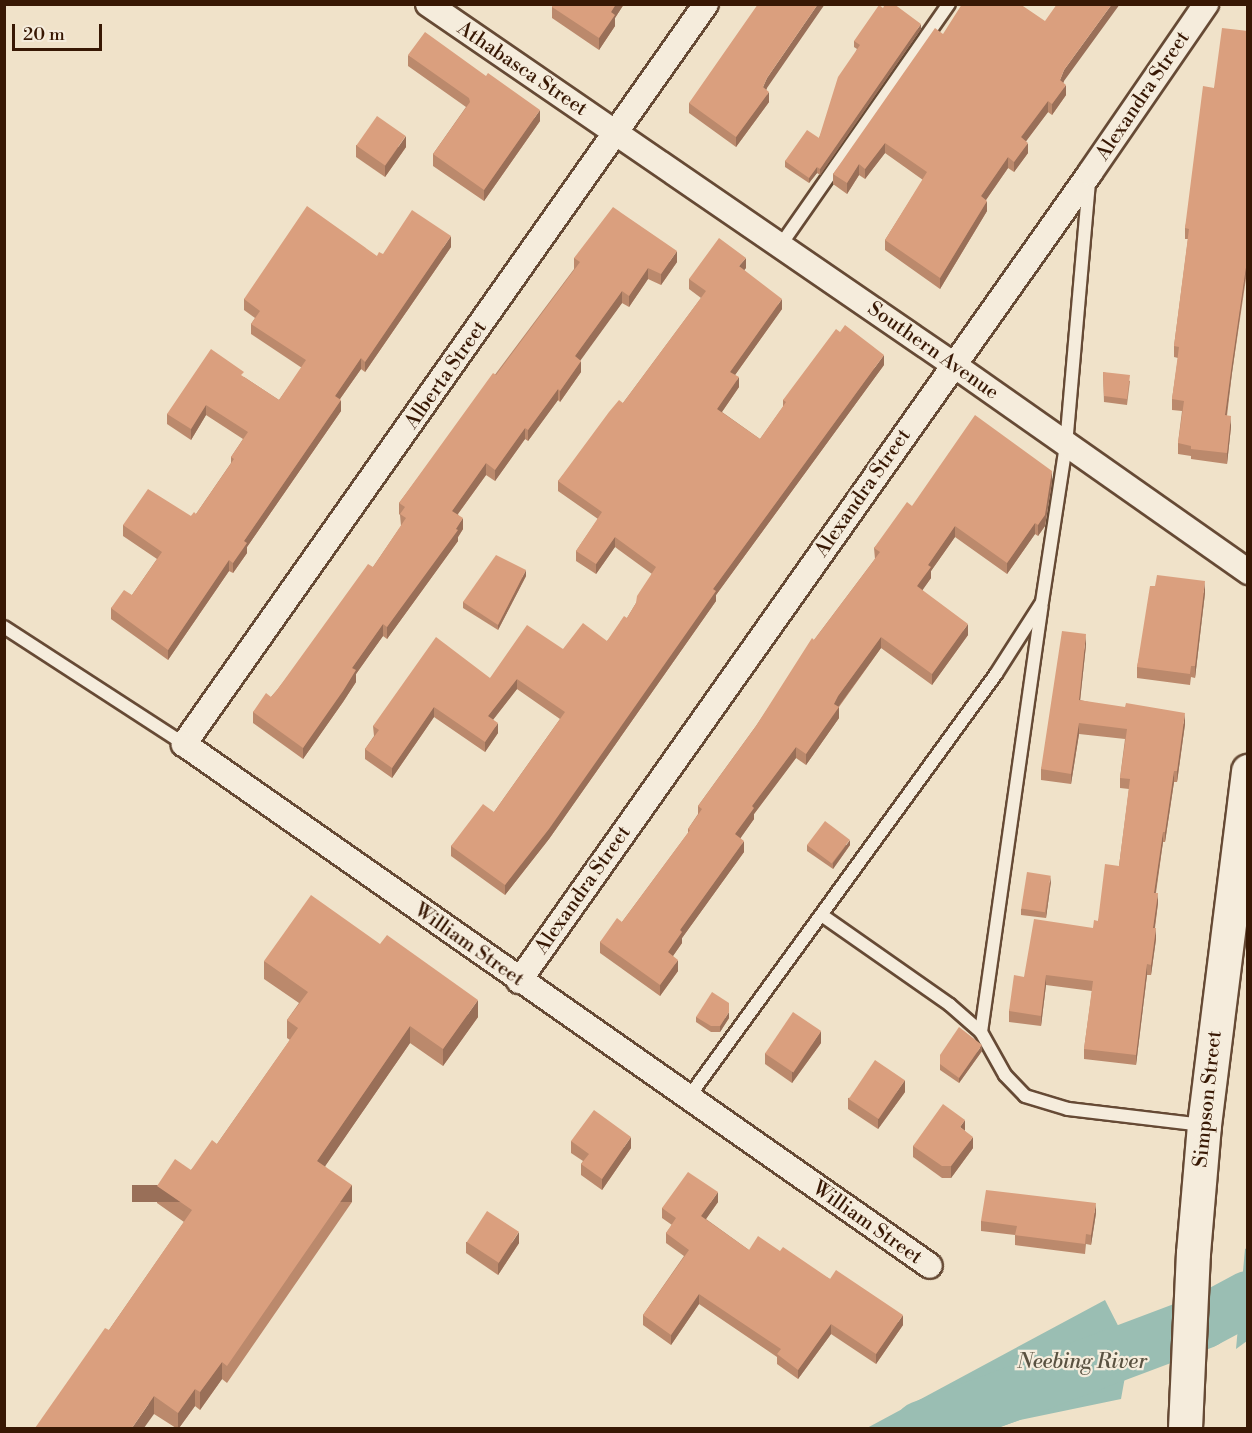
<!DOCTYPE html>
<style>
body{margin:0}
#map{position:relative;width:1252px;height:1433px;overflow:hidden;background:#f0e2c9;font-family:"Libre Bodoni",serif}
div>[style]{position:absolute}
[style*='--x']{left:calc(var(--x)*1px);top:calc(var(--y)*1px);width:calc(var(--w)*1px);rotate:calc(var(--a)*1deg)}
.water>*{inset:0;background:#9abeb3}
.river>*{height:54px;margin:-27px;padding:0 27px;transform-origin:27px;border-radius:27px;background:#9abeb3}
.roads{filter:drop-shadow(2px 0 #664a35) drop-shadow(-2px 0 #664a35) drop-shadow(0 2px #664a35) drop-shadow(0 -2px #664a35)}
.lane>*{height:12px;margin:-6px;padding:0 6px;transform-origin:6px;border-radius:6px;background:#f5ecdc}
.street>*{height:24px;margin:-12px;padding:0 12px;transform-origin:12px;border-radius:12px;background:#f5ecdc}
.secondary>*{height:33px;margin:-16.5px;padding:0 16.5px;transform-origin:16.5px;border-radius:16.5px;background:#f5ecdc}
.wall>*{inset:0;background:#bb896c}
.shaded-wall>*{inset:0;background:#996f58;transform-origin:0 0}
.building>*{inset:0;background:#da9f7e;transform-origin:0 0}
span{translate:-50% -50%;white-space:nowrap;text-align:center;line-height:1.15;-webkit-text-stroke:4.5px #f5ecdc;paint-order:stroke}
.street-label{font-size:20px;color:#381804}
.water-label{font-size:21px;color:#5a5241;font-style:italic}
.frame{position:absolute;inset:0;border:6px solid #381804;pointer-events:none}
.scale{position:absolute;left:12px;top:24px;width:90px;height:27px;box-sizing:border-box;border:3px solid #381804;border-top:0;padding-left:8px;font-size:18px;line-height:21px;white-space:nowrap;color:#381804;-webkit-text-stroke:4px #f5ecdc;paint-order:stroke}
</style>
<div id="map">
<div class="water">
<div style="clip-path:polygon(1247px 1248px,1247px 1341px,1236px 1349px,1245px 1249px)"></div>
<div style="clip-path:polygon(1105px 1300px,1130px 1349px,1121px 1399px,1020px 1420px,997px 1428px,867px 1428px)"></div>
</div>
<div class="river">
<div style="--x:921;--y:1428;--w:303;--a:-20.6"></div>
<div style="--x:1205;--y:1321;--w:49;--a:-28.1"></div>
</div>
<div class="roads">
<div class="lane">
<div style="--x:780;--y:246;--w:295;--a:-55.1"></div>
<div style="--x:4;--y:627;--w:215;--a:33"></div>
<div style="--x:823;--y:916;--w:155;--a:35"></div>
<div style="--x:950;--y:1005;--w:41;--a:41.1"></div>
<div style="--x:981;--y:1032;--w:49;--a:60.8"></div>
<div style="--x:1005;--y:1075;--w:29;--a:46"></div>
<div style="--x:1025;--y:1096;--w:45;--a:16.8"></div>
<div style="--x:1068;--y:1109;--w:136;--a:6.8"></div>
<div style="--x:981;--y:1032;--w:430;--a:-81.9"></div>
<div style="--x:688;--y:1098;--w:524;--a:-54"></div>
<div style="--x:996;--y:674;--w:85;--a:-57.4"></div>
<div style="--x:1042;--y:602;--w:159;--a:-81.3"></div>
<div style="--x:1066;--y:445;--w:265;--a:-85"></div>
</div>
<div class="street">
<div style="--x:428;--y:4;--w:638;--a:34.46"></div>
<div style="--x:954;--y:365;--w:360;--a:35.1"></div>
<div style="--x:706;--y:4;--w:906;--a:125.2"></div>
<div style="--x:184;--y:744;--w:910;--a:34.98"></div>
<div style="--x:519;--y:981;--w:989;--a:-54.75"></div>
<div style="--x:1090;--y:173;--w:205;--a:-55.5"></div>
</div>
<div class="secondary">
<div style="--x:1185;--y:1428;--w:175;--a:-87.4"></div>
<div style="--x:1193;--y:1253;--w:128;--a:-85.1"></div>
<div style="--x:1204;--y:1125;--w:357;--a:-82.9"></div>
</div>
</div>
<div class="wall">
<div style="clip-path:polygon(554px 4px,624px 4px,615px 18px,615px 26px,599px 50px,552px 18px,552px 7px)"></div>
<div style="clip-path:polygon(921px 29px,820px 175px,817px 173px,809px 183px,785px 167px,785px 161px,819px 138px,857px 49px,854px 47px,854px 41px)"></div>
<div style="clip-path:polygon(1248px 31px,1248px 265px,1232px 373px,1227px 416px,1231px 427px,1227px 464px,1191px 459px,1191px 456px,1178px 454px,1178px 443px,1182px 411px,1172px 410px,1172px 399px,1178px 358px,1174px 357px,1174px 346px,1188px 239px,1185px 239px,1185px 228px,1214px 88px)"></div>
<div style="clip-path:polygon(943px 34px,1064px 81px,1063px 83px,1066px 95px,1052px 115px,1048px 112px,1026px 141px,1028px 153px,1014px 172px,1008px 168px,986px 200px,987px 211px,940px 289px,885px 250px,885px 240px,923px 180px,885px 153px,865px 179px,859px 175px,847px 194px,833px 184px,833px 174px)"></div>
<div style="clip-path:polygon(408px 55px,540px 121px,484px 201px,433px 166px,433px 154px,466px 107px,408px 66px)"></div>
<div style="clip-path:polygon(767px 88px,766px 90px,769px 102px,736px 147px,689px 113px,689px 103px)"></div>
<div style="clip-path:polygon(356px 145px,406px 147px,385px 177px,356px 157px)"></div>
<div style="clip-path:polygon(451px 247px,365px 372px,361px 369px,340px 399px,341px 411px,247px 547px,247px 553px,233px 573px,229px 571px,168px 660px,111px 619px,111px 608px,132px 595px,157px 559px,123px 536px,123px 525px,191px 516px,196px 514px,231px 463px,231px 457px,243px 439px,206px 415px,191px 440px,167px 424px,167px 414px,244px 377px,279px 400px,302px 368px,251px 334px,251px 324px,255px 318px,244px 310px,244px 299px,383px 254px)"></div>
<div style="clip-path:polygon(574px 258px,677px 262px,661px 285px,648px 279px,629px 307px,622px 303px,580px 360px,581px 372px,560px 402px,558px 400px,528px 441px,525px 439px,495px 481px,486px 475px,458px 514px,463px 529px,458px 537px,458px 541px,387px 639px,383px 636px,356px 674px,356px 682px,343px 702px,303px 759px,253px 723px,253px 712px,271px 697px,277px 690px,373px 567px,401px 526px,400px 515px,399px 514px,399px 503px,574px 269px)"></div>
<div style="clip-path:polygon(746px 268px,744px 270px,782px 309px,735px 375px,739px 387px,722px 412px,760px 439px,783px 407px,783px 400px,884px 365px,716px 595px,716px 601px,549px 839px,505px 895px,451px 856px,451px 846px,494px 812px,560px 719px,517px 689px,493px 720px,498px 733px,485px 752px,434px 717px,392px 778px,365px 759px,365px 749px,374px 736px,373px 726px,490px 678px,563px 649px,607px 641px,627px 618px,636px 603px,652px 574px,615px 547px,596px 574px,576px 561px,576px 551px,598px 519px,558px 491px,558px 481px,623px 403px,701px 298px,689px 289px,689px 279px)"></div>
<div style="clip-path:polygon(1103px 372px,1130px 381px,1127px 405px,1104px 402px)"></div>
<div style="clip-path:polygon(1052px 482px,1045px 526px,1038px 536px,1035px 534px,1007px 574px,955px 537px,931px 571px,931px 578px,922px 590px,968px 635px,932px 685px,881px 648px,839px 707px,839px 718px,806px 765px,796px 758px,754px 814px,754px 819px,740px 838px,744px 852px,682px 938px,682px 943px,673px 956px,678px 971px,660px 996px,600px 953px,600px 942px,622px 922px,688px 833px,688px 829px,698px 814px,698px 806px,756px 726px,814px 640px,875px 559px,874px 548px,912px 506px)"></div>
<div style="clip-path:polygon(526px 576px,498px 630px,463px 608px,463px 602px)"></div>
<div style="clip-path:polygon(1155px 586px,1205px 593px,1195px 678px,1191px 677px,1190px 685px,1137px 678px,1137px 667px)"></div>
<div style="clip-path:polygon(1086px 645px,1080px 700px,1185px 724px,1177px 782px,1174px 782px,1165px 842px,1163px 842px,1156px 893px,1158px 903px,1155px 928px,1156px 939px,1151px 975px,1147px 975px,1136px 1065px,1084px 1059px,1084px 1049px,1092px 991px,1046px 985px,1041px 1026px,1009px 1022px,1009px 1011px,1024px 977px,1093px 928px,1098px 921px,1119px 866px,1129px 789px,1120px 788px,1120px 778px,1125px 739px,1079px 734px,1071px 784px,1041px 780px,1041px 769px)"></div>
<div style="clip-path:polygon(807px 845px,850px 845px,833px 869px,807px 851px)"></div>
<div style="clip-path:polygon(1051px 881px,1046px 918px,1021px 915px,1021px 909px)"></div>
<div style="clip-path:polygon(264px 961px,478px 1017px,443px 1066px,410px 1043px,325px 1166px,352px 1202px,227px 1383px,222px 1379px,200px 1410px,195px 1406px,179px 1428px,176px 1428px,154px 1414px,109px 1330px,184px 1222px,157px 1203px,157px 1186px,191px 1170px,217px 1144px,290px 1040px,287px 1038px,287px 1020px,299px 1003px,264px 979px)"></div>
<div style="clip-path:polygon(696px 1017px,729px 1018px,720px 1032px,711px 1032px,696px 1022px)"></div>
<div style="clip-path:polygon(821px 1043px,792px 1083px,765px 1064px,765px 1053px)"></div>
<div style="clip-path:polygon(982px 1051px,959px 1083px,940px 1070px,940px 1055px)"></div>
<div style="clip-path:polygon(905px 1092px,878px 1129px,848px 1109px,848px 1098px)"></div>
<div style="clip-path:polygon(965px 1131px,973px 1148px,951px 1178px,942px 1178px,913px 1157px,913px 1146px)"></div>
<div style="clip-path:polygon(571px 1141px,631px 1148px,602px 1190px,581px 1175px,581px 1164px,583px 1161px,571px 1153px)"></div>
<div style="clip-path:polygon(718px 1202px,706px 1219px,749px 1250px,780px 1251px,830px 1279px,903px 1325px,876px 1364px,831px 1334px,798px 1379px,777px 1364px,777px 1357px,699px 1304px,671px 1345px,643px 1325px,643px 1315px,684px 1256px,666px 1243px,666px 1233px,672px 1225px,662px 1218px,662px 1208px)"></div>
<div style="clip-path:polygon(1096px 1213px,1091px 1245px,1086px 1244px,1085px 1254px,1015px 1245px,1015px 1235px,981px 1231px,981px 1221px)"></div>
<div style="clip-path:polygon(466px 1242px,519px 1243px,498px 1275px,466px 1253px)"></div>
</div>
<div class="shaded-wall">
<div style="clip-path:polygon(616px 4px,624px 4px,615px 18px,615px 26px,599px 50px,599px 38px,611px 12px)"></div>
<div style="clip-path:polygon(818px 4px,825px 4px,767px 88px,763px 97px,763px 87px,767px 78px)"></div>
<div style="clip-path:polygon(1112px 4px,1120px 4px,1064px 81px,1060px 91px,1060px 80px,1064px 70px)"></div>
<div style="clip-path:polygon(921px 24px,921px 29px,820px 175px,820px 169px)"></div>
<div style="clip-path:polygon(1066px 85px,1066px 95px,1052px 115px,1052px 104px)"></div>
<div style="clip-path:polygon(769px 92px,769px 102px,736px 147px,736px 137px)"></div>
<div style="clip-path:polygon(1048px 101px,1048px 112px,1021px 148px,1021px 137px)"></div>
<div style="clip-path:polygon(540px 110px,540px 121px,484px 201px,484px 190px)"></div>
<div style="clip-path:polygon(406px 136px,406px 147px,385px 177px,385px 166px)"></div>
<div style="clip-path:polygon(885px 143px,885px 153px,865px 179px,865px 169px)"></div>
<div style="clip-path:polygon(1028px 143px,1028px 153px,1014px 172px,1014px 162px)"></div>
<div style="clip-path:polygon(1008px 157px,1008px 168px,981px 207px,981px 196px)"></div>
<div style="clip-path:polygon(859px 164px,859px 175px,847px 194px,847px 183px)"></div>
<div style="clip-path:polygon(817px 167px,817px 173px,809px 183px,809px 178px)"></div>
<div style="clip-path:polygon(987px 201px,987px 211px,940px 289px,940px 278px)"></div>
<div style="clip-path:polygon(451px 236px,451px 247px,365px 372px,365px 362px)"></div>
<div style="clip-path:polygon(677px 251px,677px 262px,661px 285px,661px 274px)"></div>
<div style="clip-path:polygon(1247px 254px,1247px 265px,1232px 373px,1225px 426px,1225px 415px,1232px 363px)"></div>
<div style="clip-path:polygon(746px 258px,746px 268px,739px 276px,739px 266px)"></div>
<div style="clip-path:polygon(648px 268px,648px 279px,629px 307px,629px 296px)"></div>
<div style="clip-path:polygon(622px 291px,622px 303px,575px 368px,575px 356px)"></div>
<div style="clip-path:polygon(782px 299px,782px 309px,730px 382px,730px 372px)"></div>
<div style="clip-path:polygon(884px 355px,884px 365px,716px 595px,716px 601px,549px 839px,505px 895px,505px 885px,713px 589px)"></div>
<div style="clip-path:polygon(361px 358px,361px 369px,335px 406px,335px 396px)"></div>
<div style="clip-path:polygon(581px 361px,581px 372px,560px 402px,560px 391px)"></div>
<div style="clip-path:polygon(739px 377px,739px 387px,717px 419px,717px 409px)"></div>
<div style="clip-path:polygon(558px 389px,558px 400px,528px 441px,528px 430px)"></div>
<div style="clip-path:polygon(341px 400px,341px 411px,247px 547px,247px 553px,233px 573px,233px 563px,244px 541px)"></div>
<div style="clip-path:polygon(206px 405px,206px 415px,191px 440px,191px 429px)"></div>
<div style="clip-path:polygon(1231px 416px,1231px 427px,1227px 464px,1227px 453px)"></div>
<div style="clip-path:polygon(525px 428px,525px 439px,495px 481px,495px 470px)"></div>
<div style="clip-path:polygon(486px 463px,486px 475px,452px 522px,452px 511px)"></div>
<div style="clip-path:polygon(1052px 471px,1052px 482px,1045px 526px,1038px 536px,1038px 525px)"></div>
<div style="clip-path:polygon(463px 518px,463px 529px,458px 537px,458px 541px,387px 639px,387px 627px)"></div>
<div style="clip-path:polygon(1035px 523px,1035px 534px,1007px 574px,1007px 563px)"></div>
<div style="clip-path:polygon(955px 526px,955px 537px,931px 571px,931px 578px,917px 598px,917px 586px,928px 565px)"></div>
<div style="clip-path:polygon(615px 537px,615px 547px,596px 574px,596px 564px)"></div>
<div style="clip-path:polygon(229px 560px,229px 571px,168px 660px,168px 650px)"></div>
<div style="clip-path:polygon(526px 570px,526px 576px,498px 630px,498px 625px)"></div>
<div style="clip-path:polygon(1205px 581px,1205px 593px,1195px 678px,1195px 666px)"></div>
<div style="clip-path:polygon(383px 624px,383px 636px,356px 674px,356px 682px,343px 702px,303px 759px,303px 748px,352px 668px)"></div>
<div style="clip-path:polygon(968px 624px,968px 635px,932px 685px,932px 674px)"></div>
<div style="clip-path:polygon(1086px 634px,1086px 645px,1079px 711px,1079px 700px)"></div>
<div style="clip-path:polygon(881px 637px,881px 648px,838px 707px,839px 707px,839px 718px,806px 765px,806px 754px,838px 696px)"></div>
<div style="clip-path:polygon(517px 679px,517px 689px,488px 726px,488px 716px)"></div>
<div style="clip-path:polygon(434px 707px,434px 717px,392px 778px,392px 768px)"></div>
<div style="clip-path:polygon(1185px 713px,1185px 724px,1177px 782px,1177px 771px)"></div>
<div style="clip-path:polygon(498px 723px,498px 733px,485px 752px,485px 742px)"></div>
<div style="clip-path:polygon(1079px 723px,1079px 734px,1071px 784px,1071px 774px)"></div>
<div style="clip-path:polygon(796px 747px,796px 758px,754px 814px,754px 819px,735px 846px,735px 834px,752px 806px)"></div>
<div style="clip-path:polygon(1174px 771px,1174px 782px,1165px 842px,1165px 832px)"></div>
<div style="clip-path:polygon(1163px 832px,1163px 842px,1154px 903px,1154px 893px)"></div>
<div style="clip-path:polygon(850px 840px,850px 845px,833px 869px,833px 863px)"></div>
<div style="clip-path:polygon(744px 841px,744px 852px,682px 938px,682px 943px,668px 963px,668px 952px,680px 930px)"></div>
<div style="clip-path:polygon(1051px 876px,1051px 881px,1046px 918px,1046px 912px)"></div>
<div style="clip-path:polygon(1158px 893px,1158px 903px,1153px 939px,1153px 928px)"></div>
<div style="clip-path:polygon(1156px 928px,1156px 939px,1151px 975px,1151px 965px)"></div>
<div style="clip-path:polygon(678px 960px,678px 971px,660px 996px,660px 985px)"></div>
<div style="clip-path:polygon(1147px 964px,1147px 975px,1136px 1065px,1136px 1055px)"></div>
<div style="clip-path:polygon(1046px 975px,1046px 985px,1041px 1026px,1041px 1016px)"></div>
<div style="clip-path:polygon(478px 1000px,478px 1017px,443px 1066px,443px 1049px)"></div>
<div style="clip-path:polygon(729px 1012px,729px 1018px,720px 1032px,720px 1026px)"></div>
<div style="clip-path:polygon(410px 1026px,410px 1043px,317px 1178px,317px 1161px)"></div>
<div style="clip-path:polygon(821px 1031px,821px 1043px,792px 1083px,792px 1072px)"></div>
<div style="clip-path:polygon(982px 1045px,982px 1051px,959px 1083px,959px 1078px)"></div>
<div style="clip-path:polygon(905px 1080px,905px 1092px,878px 1129px,878px 1118px)"></div>
<div style="clip-path:polygon(965px 1120px,965px 1131px,960px 1127px)"></div>
<div style="clip-path:polygon(631px 1137px,631px 1148px,602px 1190px,602px 1179px)"></div>
<div style="clip-path:polygon(973px 1137px,973px 1148px,951px 1178px,951px 1166px)"></div>
<div style="left:352px;top:1185px;width:17px;height:220px;rotate:90deg"></div>
<div style="clip-path:polygon(718px 1192px,718px 1202px,701px 1226px,701px 1216px)"></div>
<div style="clip-path:polygon(1096px 1203px,1096px 1213px,1091px 1245px,1091px 1235px)"></div>
<div style="clip-path:polygon(519px 1232px,519px 1243px,498px 1275px,498px 1264px)"></div>
<div style="clip-path:polygon(699px 1294px,699px 1304px,671px 1345px,671px 1335px)"></div>
<div style="clip-path:polygon(903px 1315px,903px 1325px,876px 1364px,876px 1354px)"></div>
<div style="clip-path:polygon(831px 1324px,831px 1334px,798px 1379px,798px 1370px)"></div>
<div style="clip-path:polygon(222px 1362px,222px 1379px,200px 1410px,200px 1392px)"></div>
<div style="clip-path:polygon(195px 1389px,195px 1406px,179px 1428px,178px 1428px,178px 1413px)"></div>
<div style="clip-path:polygon(154px 1396px,154px 1414px,144px 1428px,132px 1428px)"></div>
</div>
<div class="building">
<div style="clip-path:polygon(554px 4px,616px 4px,611px 12px,615px 15px,599px 38px,552px 7px)"></div>
<div style="clip-path:polygon(758px 4px,818px 4px,767px 78px,763px 87px,769px 92px,736px 137px,689px 103px)"></div>
<div style="clip-path:polygon(885px 4px,894px 4px,921px 24px,820px 169px,817px 167px,809px 178px,785px 161px,807px 130px,819px 138px,838px 77px,860px 45px,854px 41px,879px 5px,883px 8px)"></div>
<div style="clip-path:polygon(962px 4px,1020px 4px,1045px 21px,1057px 4px,1112px 4px,1064px 70px,1060px 80px,1066px 85px,1052px 104px,1048px 101px,1021px 137px,1028px 143px,1014px 162px,1008px 157px,981px 196px,987px 201px,940px 278px,885px 240px,927px 172px,885px 143px,865px 169px,859px 164px,847px 183px,833px 174px,935px 28px,943px 34px)"></div>
<div style="clip-path:polygon(1222px 28px,1248px 31px,1248px 254px,1232px 363px,1225px 415px,1231px 416px,1227px 453px,1191px 449px,1191px 446px,1178px 443px,1184px 401px,1172px 399px,1179px 347px,1174px 346px,1189px 229px,1185px 228px,1203px 86px,1214px 88px)"></div>
<div style="clip-path:polygon(425px 32px,486px 76px,488px 73px,540px 110px,484px 190px,433px 154px,470px 102px,469px 98px,408px 55px)"></div>
<div style="left:377px;top:116px;width:35px;height:36px;rotate:35deg"></div>
<div style="clip-path:polygon(307px 206px,377px 256px,379px 252px,383px 254px,412px 210px,451px 236px,365px 362px,361px 358px,335px 396px,341px 400px,244px 541px,247px 543px,233px 563px,229px 560px,168px 650px,111px 608px,124px 590px,132px 595px,162px 552px,123px 525px,148px 489px,191px 516px,194px 512px,196px 514px,234px 459px,231px 457px,248px 432px,206px 405px,191px 429px,167px 414px,211px 349px,244px 372px,241px 375px,279px 400px,306px 360px,251px 324px,260px 311px,244px 299px)"></div>
<div style="clip-path:polygon(613px 207px,677px 251px,661px 274px,648px 268px,629px 296px,622px 291px,575px 356px,581px 361px,560px 391px,558px 389px,528px 430px,525px 428px,495px 470px,486px 463px,452px 511px,463px 518px,456px 529px,458px 530px,387px 627px,383px 624px,352px 668px,356px 670px,343px 691px,303px 748px,253px 712px,266px 693px,271px 697px,277px 690px,368px 564px,373px 567px,406px 518px,400px 514px,405px 507px,399px 503px,493px 373px,496px 375px,580px 262px,574px 258px)"></div>
<div style="clip-path:polygon(719px 238px,746px 258px,739px 266px,782px 299px,730px 372px,739px 377px,717px 409px,760px 439px,786px 402px,783px 400px,836px 329px,840px 332px,845px 325px,884px 355px,713px 589px,716px 591px,549px 829px,505px 885px,451px 846px,483px 804px,494px 812px,565px 712px,517px 679px,488px 716px,498px 723px,485px 742px,434px 707px,392px 768px,365px 749px,379px 730px,373px 726px,436px 637px,490px 678px,527px 625px,563px 649px,583px 623px,607px 641px,624px 616px,627px 618px,636px 603px,637px 596px,656px 567px,615px 537px,596px 564px,576px 551px,602px 512px,558px 481px,609px 412px,619px 400px,623px 403px,706px 291px,689px 279px)"></div>
<div style="clip-path:polygon(1103px 372px,1130px 375px,1127px 399px,1104px 396px)"></div>
<div style="clip-path:polygon(975px 415px,1052px 471px,1045px 515px,1038px 525px,1035px 523px,1007px 563px,955px 526px,928px 565px,931px 567px,917px 586px,968px 624px,932px 674px,881px 637px,838px 696px,834px 704px,839px 707px,806px 754px,796px 747px,752px 806px,754px 808px,735px 834px,744px 841px,680px 930px,682px 932px,668px 952px,678px 960px,660px 985px,600px 942px,617px 918px,622px 922px,690px 830px,688px 829px,702px 809px,698px 806px,756px 726px,812px 638px,814px 640px,880px 552px,874px 548px,907px 502px,912px 506px)"></div>
<div style="clip-path:polygon(496px 555px,526px 570px,498px 625px,463px 602px)"></div>
<div style="clip-path:polygon(1157px 575px,1205px 581px,1195px 666px,1191px 666px,1190px 674px,1137px 667px,1150px 586px,1155px 586px)"></div>
<div style="clip-path:polygon(1062px 631px,1086px 634px,1079px 700px,1125px 707px,1126px 703px,1185px 713px,1177px 771px,1174px 771px,1165px 832px,1163px 832px,1154px 893px,1158px 893px,1153px 928px,1156px 928px,1151px 965px,1147px 964px,1136px 1055px,1084px 1049px,1093px 981px,1046px 975px,1041px 1016px,1009px 1011px,1014px 975px,1024px 977px,1034px 919px,1093px 928px,1094px 920px,1098px 921px,1105px 864px,1119px 866px,1130px 779px,1120px 778px,1127px 729px,1079px 723px,1071px 774px,1041px 769px)"></div>
<div style="left:825px;top:821px;width:31px;height:30px;rotate:37deg"></div>
<div style="left:1027px;top:872px;width:24px;height:37px;rotate:9deg"></div>
<div style="clip-path:polygon(311px 895px,380px 944px,387px 935px,478px 1000px,443px 1049px,410px 1026px,317px 1161px,352px 1185px,227px 1366px,222px 1362px,200px 1392px,195px 1389px,178px 1413px,154px 1396px,132px 1428px,35px 1428px,105px 1328px,109px 1330px,192px 1210px,157px 1186px,175px 1159px,191px 1170px,212px 1140px,217px 1144px,298px 1028px,287px 1020px,308px 992px,264px 961px)"></div>
<div style="clip-path:polygon(712px 992px,729px 1003px,729px 1012px,720px 1026px,711px 1026px,696px 1017px)"></div>
<div style="left:793px;top:1012px;width:34px;height:50px;rotate:34deg"></div>
<div style="clip-path:polygon(959px 1027px,982px 1045px,959px 1078px,940px 1064px,940px 1055px)"></div>
<div style="left:875px;top:1060px;width:36px;height:47px;rotate:34deg"></div>
<div style="clip-path:polygon(943px 1104px,965px 1120px,960px 1127px,973px 1137px,951px 1166px,942px 1166px,913px 1146px)"></div>
<div style="clip-path:polygon(594px 1110px,631px 1137px,602px 1179px,581px 1164px,589px 1154px,571px 1141px)"></div>
<div style="clip-path:polygon(688px 1172px,718px 1192px,701px 1216px,749px 1250px,758px 1236px,780px 1251px,783px 1247px,830px 1279px,836px 1270px,903px 1315px,876px 1354px,831px 1324px,798px 1370px,777px 1354px,781px 1349px,699px 1294px,671px 1335px,643px 1315px,689px 1250px,666px 1233px,676px 1218px,662px 1208px)"></div>
<div style="clip-path:polygon(986px 1190px,1096px 1203px,1091px 1235px,1086px 1234px,1085px 1244px,1015px 1235px,1017px 1226px,981px 1221px)"></div>
<div style="left:487px;top:1211px;width:38px;height:37px;rotate:33deg"></div>
</div>
<div class="street-label">
<span style="left:522px;top:69px;rotate:34deg">Athabasca Street</span>
<span style="left:1143px;top:96px;rotate:-56deg">Alexandra Street</span>
<span style="left:933px;top:351px;rotate:35deg">Southern Avenue</span>
<span style="left:446px;top:375px;rotate:-55deg">Alberta Street</span>
<span style="left:863px;top:493px;rotate:-55deg">Alexandra Street</span>
<span style="left:583px;top:890px;rotate:-55deg">Alexandra Street</span>
<span style="left:469px;top:945px;rotate:35deg">William Street</span>
<span style="left:1208px;top:1099px;rotate:-84deg">Simpson Street</span>
<span style="left:867px;top:1223px;rotate:35deg">William Street</span>
</div>
<div class="water-label">
<span style="left:1082px;top:1362px">Neebing River</span>
</div>
<div class="frame"></div>
<div class="scale">20 m</div>
</div>
